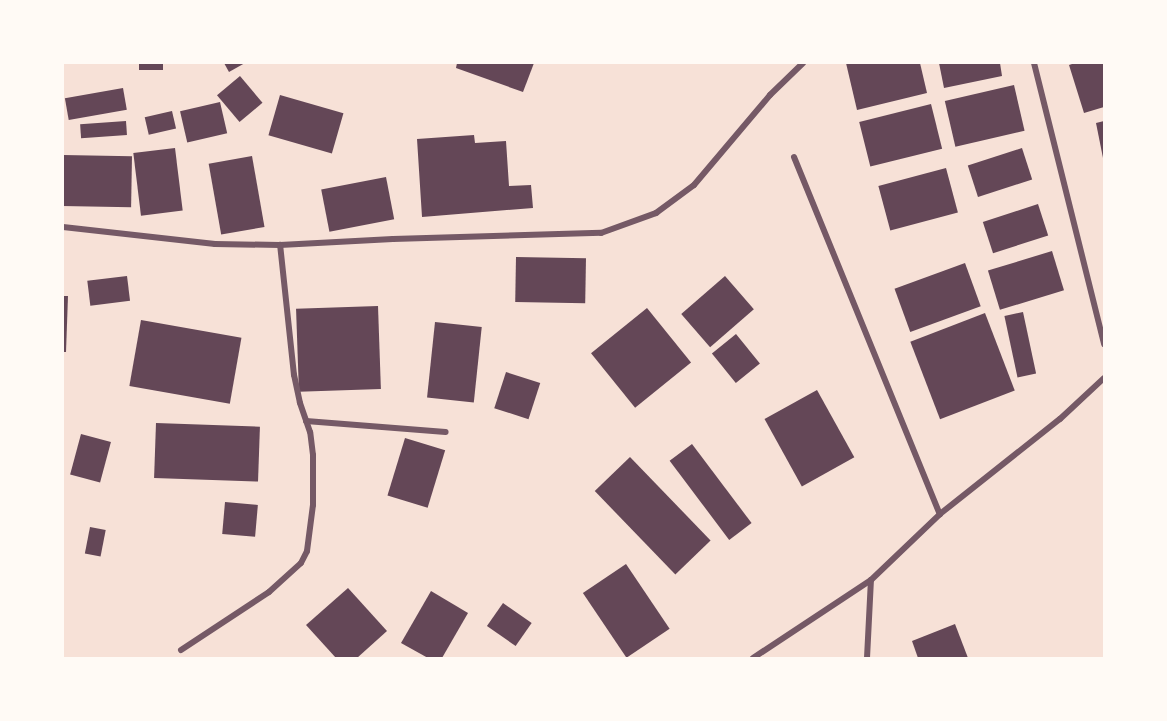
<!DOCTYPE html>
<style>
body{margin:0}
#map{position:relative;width:1167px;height:721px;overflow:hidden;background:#f7e1d7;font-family:"Varela Round",sans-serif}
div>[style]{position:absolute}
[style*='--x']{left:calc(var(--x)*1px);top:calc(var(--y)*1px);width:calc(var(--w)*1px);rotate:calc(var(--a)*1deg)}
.building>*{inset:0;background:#644757;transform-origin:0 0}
.minor>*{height:6px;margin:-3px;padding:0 3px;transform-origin:3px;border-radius:3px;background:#755966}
span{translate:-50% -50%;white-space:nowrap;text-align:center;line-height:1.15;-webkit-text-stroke:5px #fffaf5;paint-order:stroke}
.frame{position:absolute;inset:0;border:64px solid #fffaf5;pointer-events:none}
</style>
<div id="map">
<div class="building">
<div style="left:139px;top:63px;width:24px;height:7px"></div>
<div style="clip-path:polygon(224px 63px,245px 63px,229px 72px)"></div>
<div style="clip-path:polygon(457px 63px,534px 63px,523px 92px,456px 68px)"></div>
<div style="clip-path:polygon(846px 63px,920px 63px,927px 93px,857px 110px)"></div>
<div style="clip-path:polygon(939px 63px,1000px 63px,1002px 76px,944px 88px)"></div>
<div style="clip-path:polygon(1075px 63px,1104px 63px,1104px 107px,1084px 113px,1069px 65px)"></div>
<div style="left:240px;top:76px;width:35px;height:30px;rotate:50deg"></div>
<div style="left:1014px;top:85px;width:47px;height:71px;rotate:77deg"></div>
<div style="left:123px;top:88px;width:22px;height:59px;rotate:80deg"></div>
<div style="left:280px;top:95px;width:66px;height:42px;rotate:16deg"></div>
<div style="left:220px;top:102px;width:32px;height:41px;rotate:77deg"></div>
<div style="left:931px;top:104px;width:46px;height:74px;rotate:76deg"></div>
<div style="left:172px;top:111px;width:18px;height:28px;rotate:77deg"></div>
<div style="left:126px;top:121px;width:14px;height:46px;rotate:86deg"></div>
<div style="clip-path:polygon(1104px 121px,1104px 157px,1103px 158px,1096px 123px)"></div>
<div style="clip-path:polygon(474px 135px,475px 143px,506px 141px,509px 186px,531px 185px,533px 208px,422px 217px,417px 139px)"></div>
<div style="left:175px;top:148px;width:63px;height:42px;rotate:83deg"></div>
<div style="left:1022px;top:148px;width:33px;height:57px;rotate:72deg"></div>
<div style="left:63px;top:155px;width:69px;height:51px;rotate:1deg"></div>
<div style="left:252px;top:156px;width:72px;height:44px;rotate:80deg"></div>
<div style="left:946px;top:168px;width:46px;height:70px;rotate:75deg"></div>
<div style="left:386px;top:177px;width:43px;height:66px;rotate:79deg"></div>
<div style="left:1038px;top:204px;width:33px;height:58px;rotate:72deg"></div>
<div style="left:1052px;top:251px;width:41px;height:67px;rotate:73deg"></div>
<div style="left:516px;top:257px;width:70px;height:45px;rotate:1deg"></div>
<div style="left:965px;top:263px;width:46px;height:75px;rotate:70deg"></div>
<div style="left:127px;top:276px;width:25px;height:40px;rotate:83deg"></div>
<div style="left:725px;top:276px;width:44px;height:58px;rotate:49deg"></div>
<div style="clip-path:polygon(63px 296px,68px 296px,66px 352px,63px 352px)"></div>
<div style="left:378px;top:306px;width:83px;height:82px;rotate:88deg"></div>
<div style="left:647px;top:308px;width:70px;height:72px;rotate:51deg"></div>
<div style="left:1023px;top:312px;width:63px;height:19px;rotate:78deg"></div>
<div style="left:985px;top:313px;width:83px;height:80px;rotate:69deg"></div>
<div style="left:141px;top:320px;width:102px;height:67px;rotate:10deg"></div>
<div style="left:435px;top:322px;width:47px;height:76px;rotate:6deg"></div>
<div style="left:736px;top:334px;width:38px;height:31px;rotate:51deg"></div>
<div style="left:506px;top:372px;width:36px;height:38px;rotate:18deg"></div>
<div style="left:817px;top:390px;width:77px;height:60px;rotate:61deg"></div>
<div style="left:156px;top:423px;width:104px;height:55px;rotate:2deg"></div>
<div style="left:81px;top:434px;width:31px;height:42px;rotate:15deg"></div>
<div style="left:405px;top:438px;width:42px;height:60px;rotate:17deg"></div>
<div style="left:692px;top:444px;width:99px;height:28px;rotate:53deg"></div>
<div style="left:630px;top:457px;width:116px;height:49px;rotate:46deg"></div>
<div style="left:225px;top:502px;width:33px;height:32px;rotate:5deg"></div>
<div style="left:90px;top:527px;width:16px;height:27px;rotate:11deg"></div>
<div style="left:626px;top:564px;width:78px;height:52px;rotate:56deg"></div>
<div style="clip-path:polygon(348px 588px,387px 631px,357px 658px,336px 658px,306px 625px)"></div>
<div style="clip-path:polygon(431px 591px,468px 613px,442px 658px,428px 658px,401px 643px)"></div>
<div style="left:503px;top:603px;width:35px;height:28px;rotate:35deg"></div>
<div style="clip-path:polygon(955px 624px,968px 658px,918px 658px,912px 641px)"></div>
</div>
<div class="minor">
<div style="--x:1034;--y:63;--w:290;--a:76"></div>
<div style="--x:794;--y:157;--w:386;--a:67.8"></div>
<div style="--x:63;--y:227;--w:153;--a:6.4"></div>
<div style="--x:215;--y:244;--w:65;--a:0.9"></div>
<div style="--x:280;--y:245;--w:113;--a:-3"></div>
<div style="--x:393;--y:239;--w:208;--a:-1.7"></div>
<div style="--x:601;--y:233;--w:59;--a:-20"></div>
<div style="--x:656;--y:213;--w:47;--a:-36.4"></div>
<div style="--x:694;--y:185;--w:118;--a:-49.8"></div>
<div style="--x:770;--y:95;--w:46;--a:-44.1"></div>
<div style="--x:306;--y:421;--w:140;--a:4.5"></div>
<div style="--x:181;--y:650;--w:105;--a:-33.4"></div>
<div style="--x:269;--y:592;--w:43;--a:-42.2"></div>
<div style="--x:301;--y:563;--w:13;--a:-63"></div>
<div style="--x:307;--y:551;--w:46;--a:-82.6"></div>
<div style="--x:313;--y:505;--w:50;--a:-90"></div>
<div style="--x:313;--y:455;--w:23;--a:-97"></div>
<div style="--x:310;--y:432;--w:31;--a:-109"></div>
<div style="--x:300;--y:403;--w:29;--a:-102"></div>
<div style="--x:294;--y:375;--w:131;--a:-96.1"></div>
<div style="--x:753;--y:658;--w:141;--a:-33.5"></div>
<div style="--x:871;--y:580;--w:95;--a:-43.7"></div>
<div style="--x:940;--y:514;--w:153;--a:-38.4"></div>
<div style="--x:1060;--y:419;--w:60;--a:-43"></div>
<div style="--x:867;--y:658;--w:78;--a:-87.1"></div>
</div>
<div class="frame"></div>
</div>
